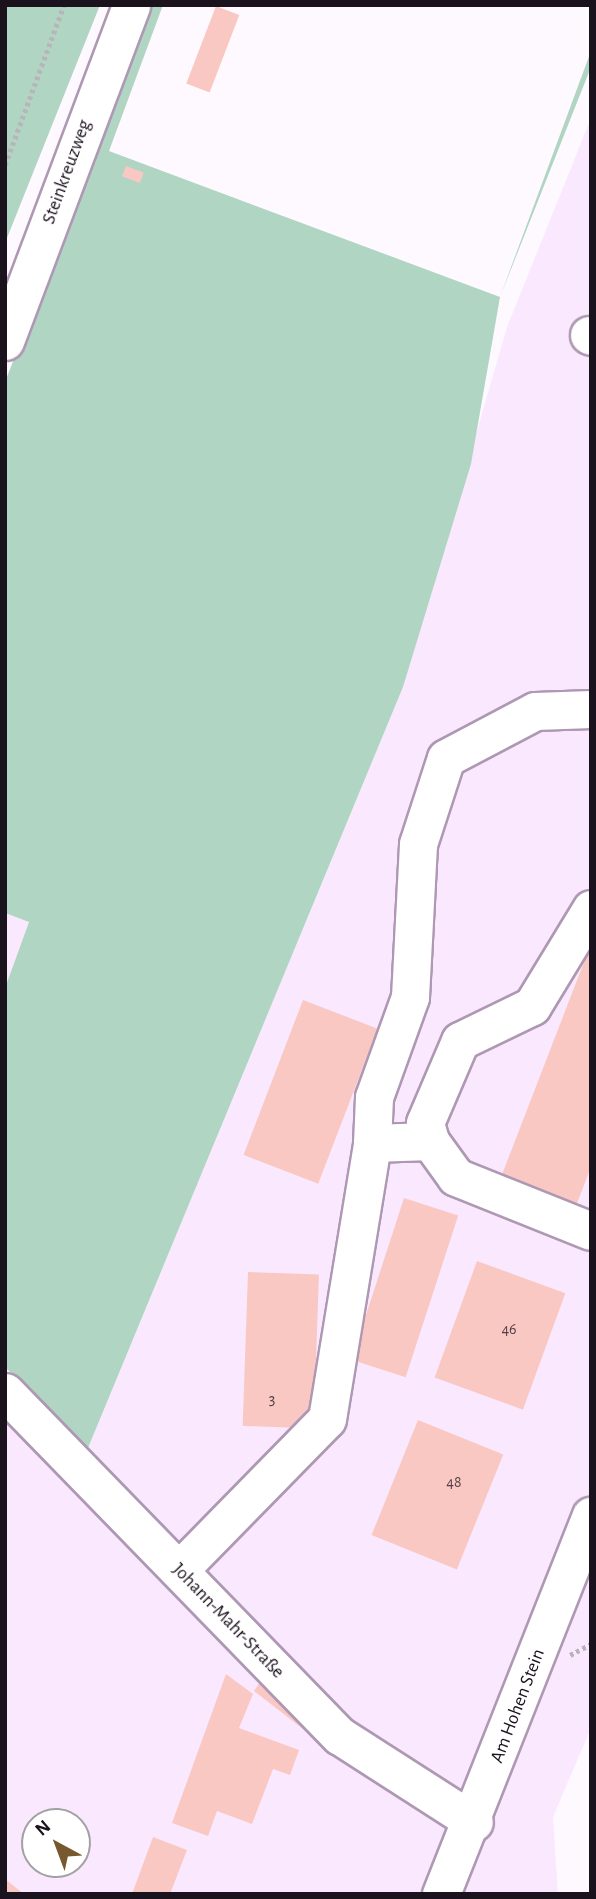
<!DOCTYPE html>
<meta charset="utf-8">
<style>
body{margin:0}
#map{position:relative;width:596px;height:1899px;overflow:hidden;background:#fef9ff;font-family:"Alegreya Sans",sans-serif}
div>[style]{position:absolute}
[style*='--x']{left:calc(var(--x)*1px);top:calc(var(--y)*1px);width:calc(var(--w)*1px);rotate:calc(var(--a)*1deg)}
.built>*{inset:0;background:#fae9fe}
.green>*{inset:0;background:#b1d5c3}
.building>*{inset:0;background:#fac8c3;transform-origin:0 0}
.path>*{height:4.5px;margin-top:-2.25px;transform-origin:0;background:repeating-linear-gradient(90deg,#b9b3bb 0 3.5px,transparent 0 7px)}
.roads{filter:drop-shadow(2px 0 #ae98b3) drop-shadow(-2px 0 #ae98b3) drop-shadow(0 2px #ae98b3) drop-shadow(0 -2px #ae98b3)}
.minor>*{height:37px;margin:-18.5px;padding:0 18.5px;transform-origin:18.5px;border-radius:18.5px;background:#fff}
span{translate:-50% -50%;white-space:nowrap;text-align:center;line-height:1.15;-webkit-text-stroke:6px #fff;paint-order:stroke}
.number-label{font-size:16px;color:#524046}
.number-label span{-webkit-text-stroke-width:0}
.street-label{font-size:19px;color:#1a121c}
.frame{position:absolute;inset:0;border:7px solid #1a121c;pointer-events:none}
.north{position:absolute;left:21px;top:1808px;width:70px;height:70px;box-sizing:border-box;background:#fff;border:2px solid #a3a0a4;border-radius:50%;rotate:319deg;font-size:19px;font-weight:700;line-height:28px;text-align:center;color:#1a121c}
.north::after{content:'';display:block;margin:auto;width:24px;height:32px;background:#78582e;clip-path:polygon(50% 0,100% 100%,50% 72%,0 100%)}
</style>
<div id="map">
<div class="built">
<div style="clip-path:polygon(evenodd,591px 118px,591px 1728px,553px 1817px,558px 1894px,5px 1894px,5px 1367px,88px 1448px,403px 687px,507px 327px,591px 118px,35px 1822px,77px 1822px,77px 1864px,35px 1864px,35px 1822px)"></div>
<div style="clip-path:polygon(5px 913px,29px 922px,5px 988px)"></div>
</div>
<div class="green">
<div style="clip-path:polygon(5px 5px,100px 5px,5px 243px)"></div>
<div style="clip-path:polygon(151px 5px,163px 5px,109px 151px,500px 297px,591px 51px,591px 67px,500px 297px,471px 464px,403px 687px,88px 1448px,5px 1367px,5px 988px,29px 922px,5px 913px,5px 382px)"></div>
</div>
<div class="building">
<div style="left:216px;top:6px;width:25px;height:83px;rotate:21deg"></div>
<div style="left:126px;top:166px;width:19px;height:11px;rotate:21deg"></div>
<div style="clip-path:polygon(591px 944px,591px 1167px,576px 1206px,501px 1177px)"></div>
<div style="left:303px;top:1000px;width:80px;height:166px;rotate:21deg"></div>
<div style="left:404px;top:1198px;width:57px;height:170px;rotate:18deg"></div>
<div style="left:477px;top:1261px;width:94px;height:124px;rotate:20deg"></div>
<div style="left:248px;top:1272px;width:71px;height:154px;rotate:2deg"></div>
<div style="left:418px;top:1420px;width:92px;height:124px;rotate:22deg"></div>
<div style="clip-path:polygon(226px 1674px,253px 1694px,239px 1728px,299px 1750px,290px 1775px,273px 1769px,252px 1824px,217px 1811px,208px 1836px,172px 1823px)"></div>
<div style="clip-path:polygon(263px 1678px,309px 1721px,303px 1729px,254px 1691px)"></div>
<div style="clip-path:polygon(153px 1837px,187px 1850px,170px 1894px,132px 1894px)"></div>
<div style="clip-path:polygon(5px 1879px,24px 1894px,5px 1894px)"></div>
</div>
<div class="path">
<div style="--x:5;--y:165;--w:171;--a:-69.8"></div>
<div style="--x:570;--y:1655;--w:24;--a:-28"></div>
</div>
<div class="roads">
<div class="minor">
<div style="--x:589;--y:335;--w:2;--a:27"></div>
<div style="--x:5;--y:341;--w:359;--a:-69.4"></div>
<div style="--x:591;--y:909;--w:114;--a:121.3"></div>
<div style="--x:532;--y:1006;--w:80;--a:154.1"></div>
<div style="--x:460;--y:1041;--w:89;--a:113.1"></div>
<div style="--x:425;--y:1123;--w:19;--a:74"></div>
<div style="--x:430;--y:1141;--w:44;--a:54.2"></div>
<div style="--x:456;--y:1177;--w:145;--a:21.8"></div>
<div style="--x:430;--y:1141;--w:58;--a:178"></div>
<div style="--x:372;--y:1143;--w:46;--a:-87.5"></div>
<div style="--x:374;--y:1097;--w:106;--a:-70.2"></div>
<div style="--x:410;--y:997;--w:153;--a:-87"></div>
<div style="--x:418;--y:844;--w:90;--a:-72"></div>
<div style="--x:446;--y:758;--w:101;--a:-27.8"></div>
<div style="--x:535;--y:711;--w:56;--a:-2"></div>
<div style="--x:5;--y:1392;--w:480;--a:45.8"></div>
<div style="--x:340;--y:1736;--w:159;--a:32.7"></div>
<div style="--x:179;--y:1570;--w:211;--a:-45.6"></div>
<div style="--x:327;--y:1419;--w:280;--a:-80.7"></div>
<div style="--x:441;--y:1894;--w:407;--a:-68.4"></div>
</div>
</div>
<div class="number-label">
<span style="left:509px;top:1329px">46</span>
<span style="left:272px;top:1399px">3</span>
<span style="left:454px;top:1482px">48</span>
</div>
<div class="street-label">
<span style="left:67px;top:172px;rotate:-70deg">Steinkreuzweg</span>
<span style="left:228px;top:1621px;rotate:46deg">Johann-Mahr-Straße</span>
<span style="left:518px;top:1706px;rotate:-69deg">Am Hohen Stein</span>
</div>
<div class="frame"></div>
<div class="north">N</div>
</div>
